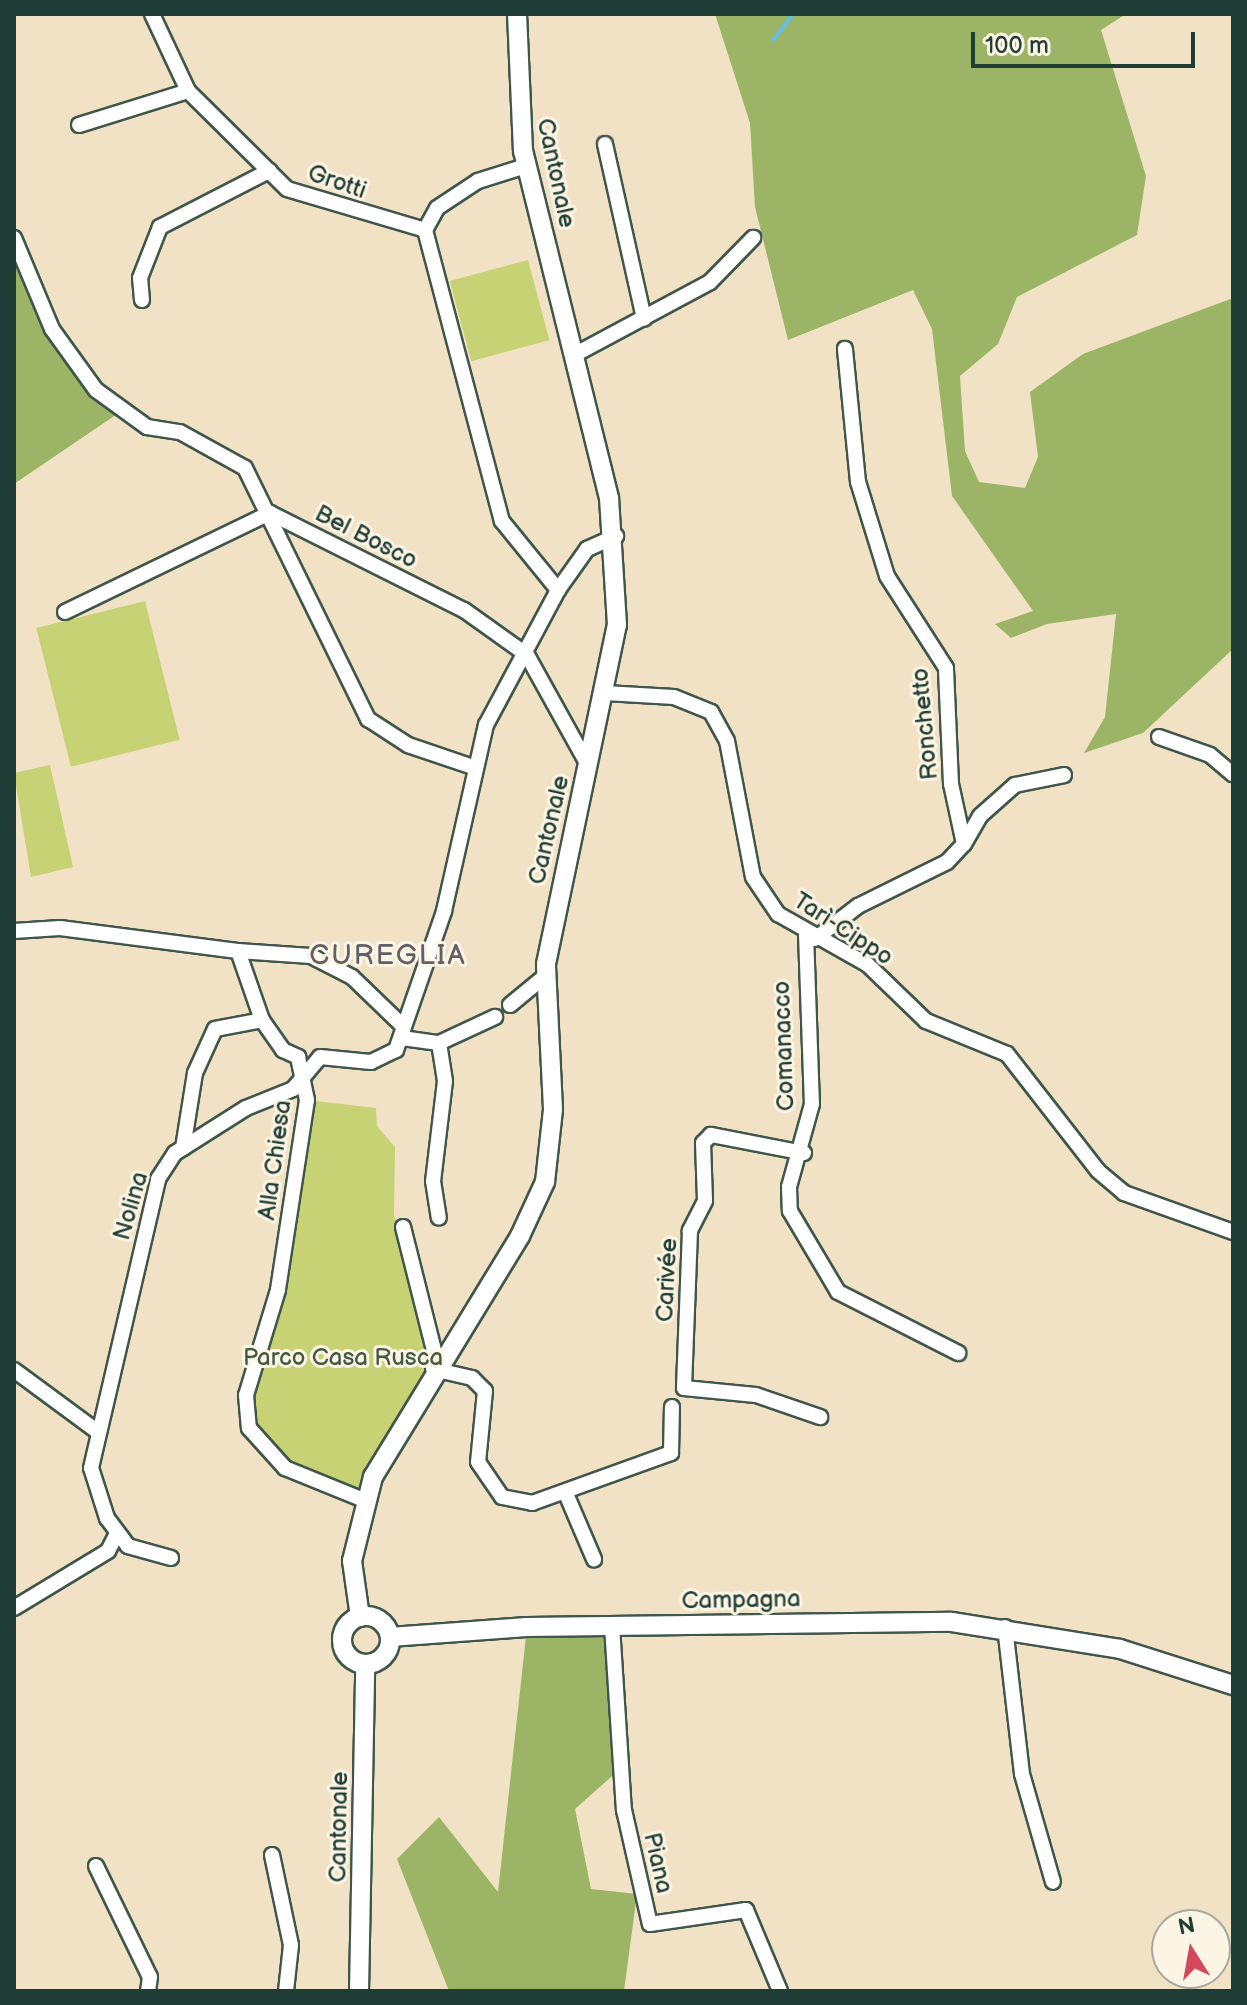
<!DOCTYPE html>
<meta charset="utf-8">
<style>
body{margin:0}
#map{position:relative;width:1247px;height:2005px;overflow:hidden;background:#f2e2c5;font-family:"Balsamiq Sans",sans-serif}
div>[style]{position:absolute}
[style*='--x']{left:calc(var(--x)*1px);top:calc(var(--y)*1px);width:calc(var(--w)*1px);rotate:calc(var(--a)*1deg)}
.green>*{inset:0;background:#c6d274;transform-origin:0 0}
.forest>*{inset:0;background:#9cb466}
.stream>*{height:4px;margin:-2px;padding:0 2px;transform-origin:2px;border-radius:2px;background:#65bde2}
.roads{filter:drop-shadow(2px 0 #3f564a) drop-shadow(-2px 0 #3f564a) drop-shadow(0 2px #3f564a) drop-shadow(0 -2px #3f564a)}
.minor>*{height:14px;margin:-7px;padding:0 7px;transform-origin:7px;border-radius:7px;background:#fff}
.tertiary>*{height:18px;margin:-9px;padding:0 9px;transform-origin:9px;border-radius:9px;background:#fff}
.tertiary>.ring{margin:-9px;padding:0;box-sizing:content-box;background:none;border:18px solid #fff;border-radius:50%}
span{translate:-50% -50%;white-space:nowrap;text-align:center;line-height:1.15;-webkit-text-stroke:6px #fcf5e5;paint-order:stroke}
.street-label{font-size:24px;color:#1f3d34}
.park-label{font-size:24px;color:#405b41}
.quarter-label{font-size:28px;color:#616067;letter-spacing:2px}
.frame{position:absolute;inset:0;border:16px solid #1f3d34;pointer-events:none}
.north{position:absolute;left:1151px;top:1909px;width:80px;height:80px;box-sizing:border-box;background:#fcf5e5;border:2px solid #a4ab9e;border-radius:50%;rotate:349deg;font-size:22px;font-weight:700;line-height:32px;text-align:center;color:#1f3d34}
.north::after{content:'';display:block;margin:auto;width:28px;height:36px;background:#d1495b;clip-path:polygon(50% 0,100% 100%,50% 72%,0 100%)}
.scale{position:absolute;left:971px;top:32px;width:224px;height:36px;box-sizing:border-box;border:4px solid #1f3d34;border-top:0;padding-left:10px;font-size:24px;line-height:28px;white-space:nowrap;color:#1f3d34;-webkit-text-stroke:6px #fcf5e5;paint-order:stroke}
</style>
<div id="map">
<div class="green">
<div style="left:528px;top:260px;width:83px;height:81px;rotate:75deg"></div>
<div style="left:145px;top:601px;width:143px;height:112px;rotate:76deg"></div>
<div style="clip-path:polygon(50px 765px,73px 867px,31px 877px,14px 773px)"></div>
<div style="clip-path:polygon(307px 1100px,376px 1108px,377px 1126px,395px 1147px,394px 1215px,437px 1362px,364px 1500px,285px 1468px,246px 1414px,278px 1290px)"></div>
</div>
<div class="forest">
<div style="clip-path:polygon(715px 14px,1126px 14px,1101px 30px,1146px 176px,1137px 235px,1017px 297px,998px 344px,960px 376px,965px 451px,979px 482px,1025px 488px,1038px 457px,1030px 392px,1083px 354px,1233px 298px,1233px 649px,1143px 733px,1084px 753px,1105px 717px,1116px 614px,1047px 624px,1011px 638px,995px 624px,1033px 611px,952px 496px,932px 329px,913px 290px,788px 340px,755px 207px,750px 123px)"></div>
<div style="clip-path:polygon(14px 238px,52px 329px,123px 410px,14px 484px)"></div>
<div style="clip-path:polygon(612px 1626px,620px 1769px,575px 1809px,591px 1889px,637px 1894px,624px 1991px,449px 1991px,397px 1859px,439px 1817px,498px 1892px,527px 1627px)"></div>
</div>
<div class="stream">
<div style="--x:773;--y:40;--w:33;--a:-52"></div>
</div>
<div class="roads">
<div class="minor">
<div style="--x:152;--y:14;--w:85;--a:64.9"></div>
<div style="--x:188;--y:91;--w:139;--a:44.7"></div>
<div style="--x:287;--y:189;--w:144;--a:16.5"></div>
<div style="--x:425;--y:230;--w:25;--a:-61"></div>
<div style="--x:437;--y:208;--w:49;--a:-33.4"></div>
<div style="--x:478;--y:181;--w:50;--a:-17.4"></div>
<div style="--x:79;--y:125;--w:114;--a:-17.3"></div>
<div style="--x:605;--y:144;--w:179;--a:77.4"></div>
<div style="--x:425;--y:230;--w:301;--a:75.2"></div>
<div style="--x:502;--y:521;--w:89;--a:50.9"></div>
<div style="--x:14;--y:238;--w:99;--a:67.3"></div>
<div style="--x:52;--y:329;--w:75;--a:54.2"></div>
<div style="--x:96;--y:390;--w:63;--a:36"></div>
<div style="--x:147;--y:427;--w:33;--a:9"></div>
<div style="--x:180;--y:432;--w:74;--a:29"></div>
<div style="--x:245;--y:468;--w:280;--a:63.9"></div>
<div style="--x:368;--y:719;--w:48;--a:33"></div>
<div style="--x:408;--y:745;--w:69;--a:18.7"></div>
<div style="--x:142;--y:300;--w:22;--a:-95"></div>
<div style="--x:140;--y:278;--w:55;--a:-68.6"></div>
<div style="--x:160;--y:227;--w:123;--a:-27.2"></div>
<div style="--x:574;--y:355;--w:154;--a:-28.2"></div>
<div style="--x:710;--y:282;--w:62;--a:-45.7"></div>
<div style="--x:65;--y:612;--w:228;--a:-25.8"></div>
<div style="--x:270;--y:513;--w:217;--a:26.6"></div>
<div style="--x:464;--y:610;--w:77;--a:35.5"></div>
<div style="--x:527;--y:655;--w:126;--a:61"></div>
<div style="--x:605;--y:693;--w:69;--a:3.3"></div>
<div style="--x:674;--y:697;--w:40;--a:22"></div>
<div style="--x:711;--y:712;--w:33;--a:61"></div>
<div style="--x:727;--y:741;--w:138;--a:79.2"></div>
<div style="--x:753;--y:877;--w:45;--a:56"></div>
<div style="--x:778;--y:914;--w:103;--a:29.5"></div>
<div style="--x:868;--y:965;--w:81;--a:44"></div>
<div style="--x:926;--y:1021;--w:87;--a:22.2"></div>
<div style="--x:1007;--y:1054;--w:148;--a:52.1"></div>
<div style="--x:1098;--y:1171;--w:34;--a:40"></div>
<div style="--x:1124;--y:1193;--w:116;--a:19.7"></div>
<div style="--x:1159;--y:737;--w:54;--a:19.4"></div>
<div style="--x:1210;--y:755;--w:30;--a:40"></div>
<div style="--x:964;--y:844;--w:32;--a:-60"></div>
<div style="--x:980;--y:816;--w:47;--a:-41.5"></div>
<div style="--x:1015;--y:785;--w:50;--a:-11.5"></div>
<div style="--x:14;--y:931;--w:46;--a:-3.7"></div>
<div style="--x:60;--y:928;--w:179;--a:7.4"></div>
<div style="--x:238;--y:951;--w:73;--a:70.8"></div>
<div style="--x:262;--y:1020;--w:37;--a:55"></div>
<div style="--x:283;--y:1050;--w:17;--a:25"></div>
<div style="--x:298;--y:1057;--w:44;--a:78.2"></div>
<div style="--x:307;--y:1100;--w:192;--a:98.7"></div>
<div style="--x:278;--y:1290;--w:110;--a:106.9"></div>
<div style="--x:246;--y:1395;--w:33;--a:85"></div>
<div style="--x:249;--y:1428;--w:54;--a:48"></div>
<div style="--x:285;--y:1468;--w:85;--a:22.1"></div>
<div style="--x:806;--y:934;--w:170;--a:88"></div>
<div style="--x:812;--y:1104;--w:86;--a:105.5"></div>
<div style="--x:789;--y:1187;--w:24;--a:88"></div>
<div style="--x:790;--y:1211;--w:94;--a:59.3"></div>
<div style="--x:838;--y:1292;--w:135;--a:26.9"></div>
<div style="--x:815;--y:939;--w:54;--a:-37.5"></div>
<div style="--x:858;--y:906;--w:99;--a:-26.3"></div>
<div style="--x:947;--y:862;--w:25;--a:-47"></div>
<div style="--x:964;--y:844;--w:61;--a:-102.2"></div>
<div style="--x:951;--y:784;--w:116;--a:-92.5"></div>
<div style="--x:946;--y:668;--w:109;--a:-122.7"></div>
<div style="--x:887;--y:576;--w:98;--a:-107.1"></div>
<div style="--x:858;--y:482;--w:134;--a:-95.6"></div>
<div style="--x:238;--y:951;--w:73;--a:3.9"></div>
<div style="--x:311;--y:956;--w:46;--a:27.1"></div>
<div style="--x:352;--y:977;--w:72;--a:43.9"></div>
<div style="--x:510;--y:1005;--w:45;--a:-39.6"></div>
<div style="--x:402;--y:1038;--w:37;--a:8"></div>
<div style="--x:439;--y:1043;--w:62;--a:-24.9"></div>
<div style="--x:439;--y:1043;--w:38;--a:81"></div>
<div style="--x:445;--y:1081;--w:101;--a:96.8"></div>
<div style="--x:433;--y:1181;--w:37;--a:81"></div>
<div style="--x:183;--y:1148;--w:76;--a:-80.9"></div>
<div style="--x:195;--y:1073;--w:48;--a:-65.6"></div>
<div style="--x:215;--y:1029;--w:48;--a:-10.8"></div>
<div style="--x:804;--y:1153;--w:95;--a:-169"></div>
<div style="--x:711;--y:1135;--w:11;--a:135"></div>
<div style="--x:703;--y:1143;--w:58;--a:88"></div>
<div style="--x:705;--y:1201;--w:34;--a:117"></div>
<div style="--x:690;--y:1231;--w:157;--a:92.2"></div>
<div style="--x:684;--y:1388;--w:72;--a:5.6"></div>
<div style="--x:756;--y:1395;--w:68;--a:19"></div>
<div style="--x:403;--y:1227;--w:139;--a:75.9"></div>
<div style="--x:433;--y:1369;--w:40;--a:13"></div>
<div style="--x:472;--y:1378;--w:18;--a:45"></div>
<div style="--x:485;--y:1391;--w:71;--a:95.6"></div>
<div style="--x:478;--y:1462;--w:42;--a:55.6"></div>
<div style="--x:502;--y:1497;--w:31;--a:11"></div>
<div style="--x:532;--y:1503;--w:148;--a:-19.8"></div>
<div style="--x:671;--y:1453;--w:46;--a:-88.8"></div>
<div style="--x:14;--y:1370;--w:104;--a:36.4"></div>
<div style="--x:567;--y:1496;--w:69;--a:66.8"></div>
<div style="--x:171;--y:1558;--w:45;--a:-164.4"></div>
<div style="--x:128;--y:1546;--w:35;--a:-127"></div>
<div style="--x:107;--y:1518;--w:52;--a:-107.7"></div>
<div style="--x:91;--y:1468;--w:297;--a:-76.9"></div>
<div style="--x:158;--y:1179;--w:31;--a:-57"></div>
<div style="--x:175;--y:1153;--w:84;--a:-32.4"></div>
<div style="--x:246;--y:1108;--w:51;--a:-22"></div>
<div style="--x:293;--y:1089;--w:42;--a:-49.8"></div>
<div style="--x:320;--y:1057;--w:51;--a:5.6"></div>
<div style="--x:371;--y:1062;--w:28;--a:-26"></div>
<div style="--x:396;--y:1050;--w:147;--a:-70.9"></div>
<div style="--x:444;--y:911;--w:191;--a:-77.3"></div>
<div style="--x:486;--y:725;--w:153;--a:-61.9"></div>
<div style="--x:558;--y:590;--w:50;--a:-54.7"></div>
<div style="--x:587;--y:549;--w:32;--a:-24"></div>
<div style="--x:14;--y:1608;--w:110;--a:-31.2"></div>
<div style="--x:108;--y:1551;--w:20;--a:-63"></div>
<div style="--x:612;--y:1626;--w:184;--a:86.3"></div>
<div style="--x:624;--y:1810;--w:117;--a:77.2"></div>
<div style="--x:650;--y:1924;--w:97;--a:-8.3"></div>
<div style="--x:746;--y:1910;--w:88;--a:67.2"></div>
<div style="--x:1005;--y:1627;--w:148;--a:83.4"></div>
<div style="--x:1022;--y:1774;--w:112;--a:74"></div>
<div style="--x:272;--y:1855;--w:92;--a:78.1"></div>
<div style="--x:291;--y:1945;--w:46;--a:96.2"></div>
<div style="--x:96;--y:1866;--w:123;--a:64.1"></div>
<div style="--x:150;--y:1977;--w:14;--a:98"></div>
</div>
<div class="tertiary">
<div class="ring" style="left:342px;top:1616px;width:30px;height:30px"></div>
<div style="--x:360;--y:1617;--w:57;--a:-98.1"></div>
<div style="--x:352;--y:1561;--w:87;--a:-76"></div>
<div style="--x:373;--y:1477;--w:282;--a:-58.6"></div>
<div style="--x:520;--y:1236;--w:60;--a:-65.2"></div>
<div style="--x:545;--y:1182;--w:73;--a:-83.7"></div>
<div style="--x:553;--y:1109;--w:145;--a:-92.8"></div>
<div style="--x:546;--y:964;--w:346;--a:-78.2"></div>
<div style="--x:617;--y:625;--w:127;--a:-93.6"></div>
<div style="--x:609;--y:498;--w:357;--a:-103.9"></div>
<div style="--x:523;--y:151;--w:137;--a:-92.5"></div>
<div style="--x:390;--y:1637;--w:137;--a:-4.2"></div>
<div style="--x:527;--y:1627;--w:425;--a:-0.7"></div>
<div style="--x:952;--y:1622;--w:170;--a:9.1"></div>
<div style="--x:1120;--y:1649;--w:119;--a:17.7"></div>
<div style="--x:359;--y:1991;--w:327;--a:-88.9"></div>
</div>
</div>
<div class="street-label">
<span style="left:556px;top:173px;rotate:78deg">Cantonale</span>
<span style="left:337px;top:182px;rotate:19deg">Grotti</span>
<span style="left:366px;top:537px;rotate:27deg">Bel Bosco</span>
<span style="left:925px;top:724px;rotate:-95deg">Ronchetto</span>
<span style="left:549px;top:830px;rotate:-77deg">Cantonale</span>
<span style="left:843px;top:929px;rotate:33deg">Tarì-Cippo</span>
<span style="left:784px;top:1046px;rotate:-92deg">Comanacco</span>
<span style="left:275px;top:1160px;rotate:-82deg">Alla Chiesa</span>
<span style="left:131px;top:1206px;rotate:-74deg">Nolina</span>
<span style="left:667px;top:1280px;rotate:-87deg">Carivée</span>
<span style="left:741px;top:1600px;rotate:-1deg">Campagna</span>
<span style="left:339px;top:1827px;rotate:-89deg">Cantonale</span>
<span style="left:658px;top:1863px;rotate:77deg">Piana</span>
</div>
<div class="park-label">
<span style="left:343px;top:1358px">Parco Casa Rusca</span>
</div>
<div class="quarter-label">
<span style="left:388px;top:956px">CUREGLIA</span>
</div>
<div class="frame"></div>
<div class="north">N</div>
<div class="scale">100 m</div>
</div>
